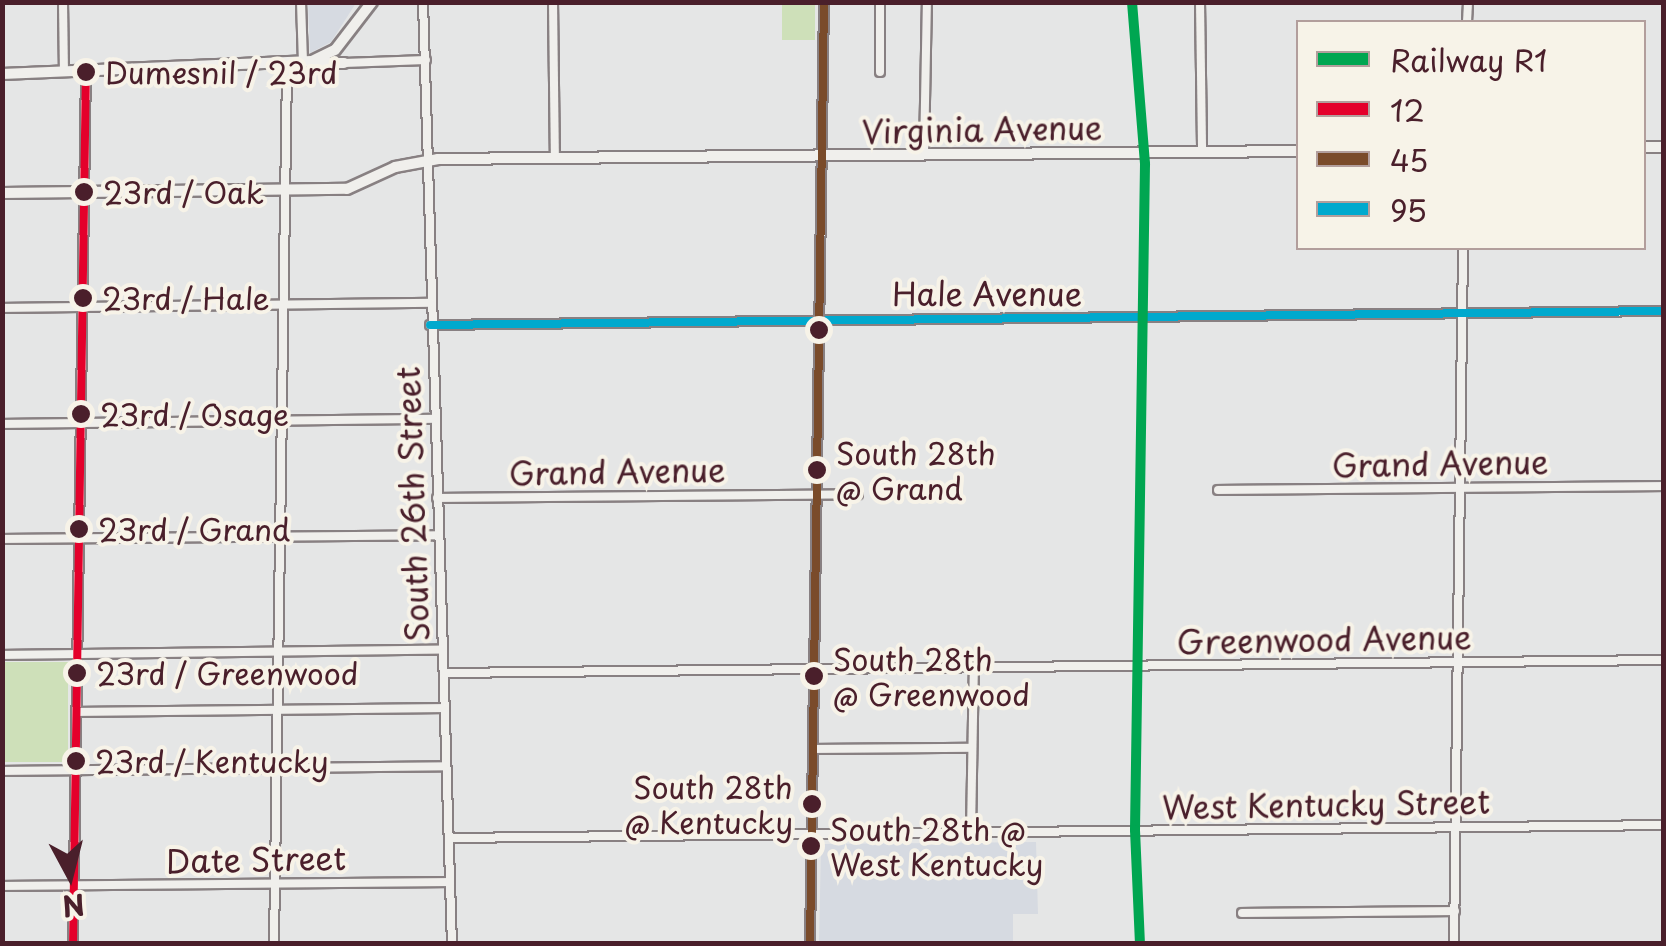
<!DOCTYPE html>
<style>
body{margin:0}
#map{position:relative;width:1666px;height:946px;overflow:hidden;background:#e5e6e6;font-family:"Playpen Sans",sans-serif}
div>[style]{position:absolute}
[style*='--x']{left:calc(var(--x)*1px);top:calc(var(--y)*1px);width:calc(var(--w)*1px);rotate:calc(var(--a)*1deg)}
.built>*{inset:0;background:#d6dae1}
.green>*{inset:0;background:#cee0b9;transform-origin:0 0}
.roads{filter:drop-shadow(2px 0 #888082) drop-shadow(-2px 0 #888082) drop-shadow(0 2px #888082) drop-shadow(0 -2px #888082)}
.minor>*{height:8px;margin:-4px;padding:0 4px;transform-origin:4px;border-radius:4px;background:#f0efec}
.major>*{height:10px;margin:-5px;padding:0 5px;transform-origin:5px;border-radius:5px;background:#f0efec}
.bus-1>*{height:8px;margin:-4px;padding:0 4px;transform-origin:4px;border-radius:4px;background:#e4002b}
.bus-2>*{height:8px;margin:-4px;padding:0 4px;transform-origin:4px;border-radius:4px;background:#7a4b2a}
.bus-3>*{height:8px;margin:-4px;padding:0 4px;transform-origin:4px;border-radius:4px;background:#00a9ce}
.rail-1>*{height:10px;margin:-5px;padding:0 5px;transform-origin:5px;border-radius:5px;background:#00a651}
.dots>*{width:28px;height:28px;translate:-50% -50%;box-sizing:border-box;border:5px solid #f7f3e8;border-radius:50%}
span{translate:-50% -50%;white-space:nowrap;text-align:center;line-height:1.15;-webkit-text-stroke:8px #f7f3e8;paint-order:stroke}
.bus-label{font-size:30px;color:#4a1f2b}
.left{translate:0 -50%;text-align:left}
.right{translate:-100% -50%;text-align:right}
.street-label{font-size:32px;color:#4a1f2b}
.frame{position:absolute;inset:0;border:5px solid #4a1f2b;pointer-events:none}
.legend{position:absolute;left:1296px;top:20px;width:350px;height:230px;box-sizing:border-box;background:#f7f3e8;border:2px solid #b29e9c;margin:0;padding:12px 18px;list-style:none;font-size:30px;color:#4a1f2b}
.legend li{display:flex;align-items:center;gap:20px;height:50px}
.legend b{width:50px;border:2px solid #b29e9c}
.north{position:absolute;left:20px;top:826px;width:100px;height:100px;-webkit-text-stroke:8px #f7f3e8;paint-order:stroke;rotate:173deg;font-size:28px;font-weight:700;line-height:40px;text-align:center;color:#4a1f2b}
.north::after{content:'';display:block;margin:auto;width:35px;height:45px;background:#4a1f2b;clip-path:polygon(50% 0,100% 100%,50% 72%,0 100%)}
</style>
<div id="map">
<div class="built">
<div style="clip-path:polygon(308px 3px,356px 3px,331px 42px,310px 53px)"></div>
<div style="clip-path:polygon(1036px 842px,1038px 914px,1013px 914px,1013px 943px,819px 944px,821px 844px)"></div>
</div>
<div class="green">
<div style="left:782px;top:3px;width:33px;height:37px"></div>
<div style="left:68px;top:662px;width:100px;height:65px;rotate:90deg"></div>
</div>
<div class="roads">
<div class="minor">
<div style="--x:63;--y:2;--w:70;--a:89.2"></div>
<div style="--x:301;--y:2;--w:61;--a:88.1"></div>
<div style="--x:423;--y:2;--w:942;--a:88.24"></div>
<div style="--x:553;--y:2;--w:156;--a:89.3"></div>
<div style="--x:880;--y:2;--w:70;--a:90"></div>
<div style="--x:1200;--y:2;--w:150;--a:89.2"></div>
<div style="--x:1467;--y:22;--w:20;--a:-87"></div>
<div style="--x:344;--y:63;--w:82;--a:-2.1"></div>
<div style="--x:924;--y:154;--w:152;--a:-88.9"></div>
<div style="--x:2;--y:308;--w:428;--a:-0.7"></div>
<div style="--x:430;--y:325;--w:1234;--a:-0.65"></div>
<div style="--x:2;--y:424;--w:432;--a:-0.7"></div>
<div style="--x:1218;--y:490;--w:446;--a:-0.5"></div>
<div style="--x:437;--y:498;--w:421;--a:-0.5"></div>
<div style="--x:2;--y:539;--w:436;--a:-0.5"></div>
<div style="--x:2;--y:655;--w:440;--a:-0.7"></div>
<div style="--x:444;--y:673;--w:1220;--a:-0.61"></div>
<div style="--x:76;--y:712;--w:368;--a:-0.6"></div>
<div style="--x:813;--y:749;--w:159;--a:-0.4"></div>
<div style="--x:2;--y:771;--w:444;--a:-0.6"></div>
<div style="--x:971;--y:832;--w:164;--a:-89"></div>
<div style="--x:449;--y:838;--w:1215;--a:-0.61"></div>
<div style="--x:2;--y:886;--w:448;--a:-0.5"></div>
<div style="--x:1242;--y:913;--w:213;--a:-0.5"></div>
<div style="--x:73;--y:944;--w:873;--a:-89.15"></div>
<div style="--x:274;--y:944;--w:880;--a:-89.15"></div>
<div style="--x:810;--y:944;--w:942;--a:-89.15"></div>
<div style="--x:1454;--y:944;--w:696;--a:-89.26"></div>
</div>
<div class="major">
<div style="--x:315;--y:63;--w:29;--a:0"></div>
<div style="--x:2;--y:74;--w:310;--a:-2.4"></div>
<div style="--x:312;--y:61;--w:25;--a:-26"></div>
<div style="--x:335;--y:50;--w:61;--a:-52.4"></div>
<div style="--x:1644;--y:147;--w:20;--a:0"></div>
<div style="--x:2;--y:193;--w:345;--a:-0.7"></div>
<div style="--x:347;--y:189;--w:53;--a:-24.6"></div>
<div style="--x:395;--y:167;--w:44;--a:-10.5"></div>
<div style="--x:438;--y:159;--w:860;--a:-0.53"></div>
</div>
</div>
<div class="bus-1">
<div style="--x:73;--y:944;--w:873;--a:-89.15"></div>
</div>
<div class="bus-2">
<div style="--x:810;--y:944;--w:942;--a:-89.15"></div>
</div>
<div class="bus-3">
<div style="--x:430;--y:325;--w:1234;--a:-0.65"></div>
</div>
<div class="rail-1">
<div style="--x:1132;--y:2;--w:163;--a:85.4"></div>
<div style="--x:1145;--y:164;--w:666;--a:90.86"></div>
<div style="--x:1135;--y:830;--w:114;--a:87.5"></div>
</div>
<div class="dots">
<div style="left:86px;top:72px;background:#4a1f2b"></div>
<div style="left:84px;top:192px;background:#4a1f2b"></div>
<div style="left:83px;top:298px;background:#4a1f2b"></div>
<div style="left:819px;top:330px;background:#4a1f2b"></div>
<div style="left:81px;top:414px;background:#4a1f2b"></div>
<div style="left:817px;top:470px;background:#4a1f2b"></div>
<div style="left:79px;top:529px;background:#4a1f2b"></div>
<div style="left:77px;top:673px;background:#4a1f2b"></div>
<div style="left:814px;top:676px;background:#4a1f2b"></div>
<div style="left:76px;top:761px;background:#4a1f2b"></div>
<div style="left:812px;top:804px;background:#4a1f2b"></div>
<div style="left:811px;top:846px;background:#4a1f2b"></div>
</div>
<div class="bus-label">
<span class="left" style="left:105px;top:72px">Dumesnil / 23rd</span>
<span class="left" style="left:103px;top:192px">23rd / Oak</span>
<span class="left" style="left:102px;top:298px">23rd / Hale</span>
<span class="left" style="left:100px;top:414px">23rd / Osage</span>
<span class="left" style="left:836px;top:470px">South 28th<br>@ Grand</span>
<span class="left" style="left:98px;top:529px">23rd / Grand</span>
<span class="left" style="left:833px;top:676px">South 28th<br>@ Greenwood</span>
<span class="left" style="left:96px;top:673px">23rd / Greenwood</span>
<span class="left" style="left:95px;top:761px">23rd / Kentucky</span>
<span class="right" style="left:793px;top:804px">South 28th<br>@ Kentucky</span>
<span class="left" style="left:830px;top:846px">South 28th @<br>West Kentucky</span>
</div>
<div class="street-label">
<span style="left:982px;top:129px;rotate:-1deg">Virginia Avenue</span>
<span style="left:987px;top:293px">Hale Avenue</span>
<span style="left:1440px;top:463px;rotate:-1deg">Grand Avenue</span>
<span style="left:617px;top:471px;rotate:-1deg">Grand Avenue</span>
<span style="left:412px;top:504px;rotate:-92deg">South 26th Street</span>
<span style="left:1324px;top:639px;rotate:-1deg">Greenwood Avenue</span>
<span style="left:1326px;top:804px;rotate:-1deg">West Kentucky Street</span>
<span style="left:256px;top:859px;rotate:-1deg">Date Street</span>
</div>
<div class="frame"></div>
<ul class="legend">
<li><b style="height:12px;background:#00a651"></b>Railway R1</li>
<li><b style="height:12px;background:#e4002b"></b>12</li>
<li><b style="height:12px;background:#7a4b2a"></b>45</li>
<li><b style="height:12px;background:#00a9ce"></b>95</li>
</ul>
<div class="north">N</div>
</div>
